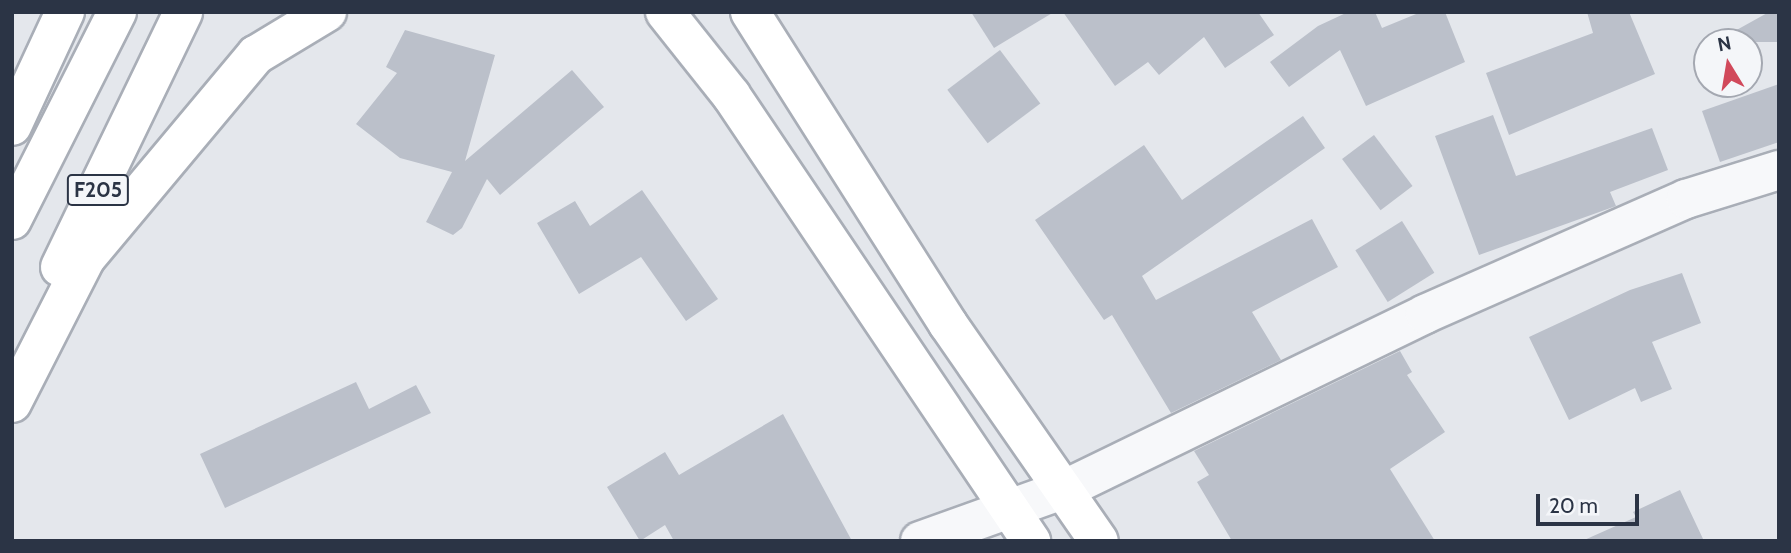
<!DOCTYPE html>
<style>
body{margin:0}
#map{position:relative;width:1791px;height:553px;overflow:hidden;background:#e4e7ec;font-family:Cabin,sans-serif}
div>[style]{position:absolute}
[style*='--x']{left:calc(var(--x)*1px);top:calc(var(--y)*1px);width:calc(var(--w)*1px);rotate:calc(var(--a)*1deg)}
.building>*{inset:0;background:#bbc0ca;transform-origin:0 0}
.roads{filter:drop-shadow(2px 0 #a9aeb7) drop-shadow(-2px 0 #a9aeb7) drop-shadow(0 2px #a9aeb7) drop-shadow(0 -2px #a9aeb7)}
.street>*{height:38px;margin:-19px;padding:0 19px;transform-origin:19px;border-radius:19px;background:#f7f8fa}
.primary>*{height:38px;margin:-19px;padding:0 19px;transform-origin:19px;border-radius:19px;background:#fff}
span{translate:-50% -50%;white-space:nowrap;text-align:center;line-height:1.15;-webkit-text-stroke:7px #f4f6f9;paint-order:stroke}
.shield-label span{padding:2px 5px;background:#f4f6f9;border:2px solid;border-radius:5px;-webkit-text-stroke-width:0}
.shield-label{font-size:21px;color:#2b3445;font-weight:700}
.frame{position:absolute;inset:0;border:14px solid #2b3445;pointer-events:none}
.north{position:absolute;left:1693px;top:28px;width:70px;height:70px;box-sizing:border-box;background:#f4f6f9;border:2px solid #a4a8b1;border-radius:50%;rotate:349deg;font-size:19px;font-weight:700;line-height:28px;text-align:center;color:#2b3445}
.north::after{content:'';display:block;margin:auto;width:24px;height:32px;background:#d1495b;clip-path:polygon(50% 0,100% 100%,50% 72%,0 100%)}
.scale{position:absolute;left:1536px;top:494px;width:103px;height:32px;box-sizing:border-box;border:4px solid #2b3445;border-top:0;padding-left:9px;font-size:21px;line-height:24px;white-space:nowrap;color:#2b3445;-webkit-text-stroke:5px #f4f6f9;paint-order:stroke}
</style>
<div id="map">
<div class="building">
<div style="clip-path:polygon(971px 12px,1054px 12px,994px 48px)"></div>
<div style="clip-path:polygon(1063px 12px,1258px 12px,1274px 35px,1225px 68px,1204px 37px,1159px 75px,1148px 62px,1115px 86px)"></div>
<div style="clip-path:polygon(1348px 12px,1375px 12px,1382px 28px,1421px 12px,1445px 12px,1465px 62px,1366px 106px,1340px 50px,1289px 87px,1270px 62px,1318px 26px)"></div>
<div style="clip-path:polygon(1587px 12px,1629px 12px,1655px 74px,1509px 135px,1486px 73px,1593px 33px)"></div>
<div style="clip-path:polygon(1769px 12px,1779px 12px,1779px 42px,1715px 42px)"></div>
<div style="clip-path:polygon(405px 30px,495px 55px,465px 161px,572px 70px,604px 107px,500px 195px,487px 179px,462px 228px,453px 235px,426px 222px,452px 172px,400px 158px,356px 124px,397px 73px,386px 67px)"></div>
<div style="left:1000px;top:50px;width:67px;height:66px;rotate:53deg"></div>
<div style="clip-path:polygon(1779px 84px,1779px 142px,1720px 162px,1702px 111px)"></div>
<div style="clip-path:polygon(1493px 115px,1516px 176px,1652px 128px,1668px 170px,1610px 192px,1616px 206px,1479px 255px,1435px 136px)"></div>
<div style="clip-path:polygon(1303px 116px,1325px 148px,1142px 276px,1156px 300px,1312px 219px,1338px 267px,1252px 312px,1281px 360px,1171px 413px,1112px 315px,1104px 320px,1035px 220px,1144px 145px,1182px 200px)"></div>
<div style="left:1374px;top:135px;width:64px;height:40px;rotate:53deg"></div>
<div style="clip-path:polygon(642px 190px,718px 299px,686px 321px,641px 257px,579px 294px,537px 223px,575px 201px,590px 226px)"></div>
<div style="left:1402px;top:221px;width:61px;height:55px;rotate:58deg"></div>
<div style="clip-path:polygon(1682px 273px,1701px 323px,1652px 342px,1672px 389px,1641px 402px,1635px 388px,1569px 420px,1529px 337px,1630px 290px)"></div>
<div style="clip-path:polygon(1400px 351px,1412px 372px,1407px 375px,1445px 432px,1390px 469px,1435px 541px,1232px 541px,1197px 482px,1209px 475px,1194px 451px)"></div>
<div style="clip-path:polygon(356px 382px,369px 409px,416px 385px,431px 413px,225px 508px,200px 454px)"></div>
<div style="clip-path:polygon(783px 414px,852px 541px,674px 541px,665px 525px,640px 541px,607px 487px,665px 452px,679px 475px)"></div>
<div style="clip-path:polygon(1680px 490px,1704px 541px,1582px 541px,1636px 517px,1633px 512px)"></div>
</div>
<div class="roads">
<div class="street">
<div style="--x:920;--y:541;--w:154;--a:-19.7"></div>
<div style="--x:1065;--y:489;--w:400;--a:-25.9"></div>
<div style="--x:1425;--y:314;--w:285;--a:-23.8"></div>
<div style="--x:1686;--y:199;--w:97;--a:-17.3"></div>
</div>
<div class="primary">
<div style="--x:665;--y:12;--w:106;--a:51.5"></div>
<div style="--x:731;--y:95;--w:538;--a:56.07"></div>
<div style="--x:750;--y:12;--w:370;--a:57.6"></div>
<div style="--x:948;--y:324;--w:264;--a:55.2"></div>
<div style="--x:12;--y:126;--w:126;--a:-65.1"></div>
<div style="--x:12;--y:220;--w:233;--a:-63.2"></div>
<div style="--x:60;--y:267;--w:283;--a:-64.2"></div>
<div style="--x:12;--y:403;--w:163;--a:-63"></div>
<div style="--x:86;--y:258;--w:265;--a:-50.1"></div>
<div style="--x:256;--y:55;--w:83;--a:-31.2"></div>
</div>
</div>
<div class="shield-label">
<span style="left:98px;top:190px">F205</span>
</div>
<div class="frame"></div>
<div class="north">N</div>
<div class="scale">20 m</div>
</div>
